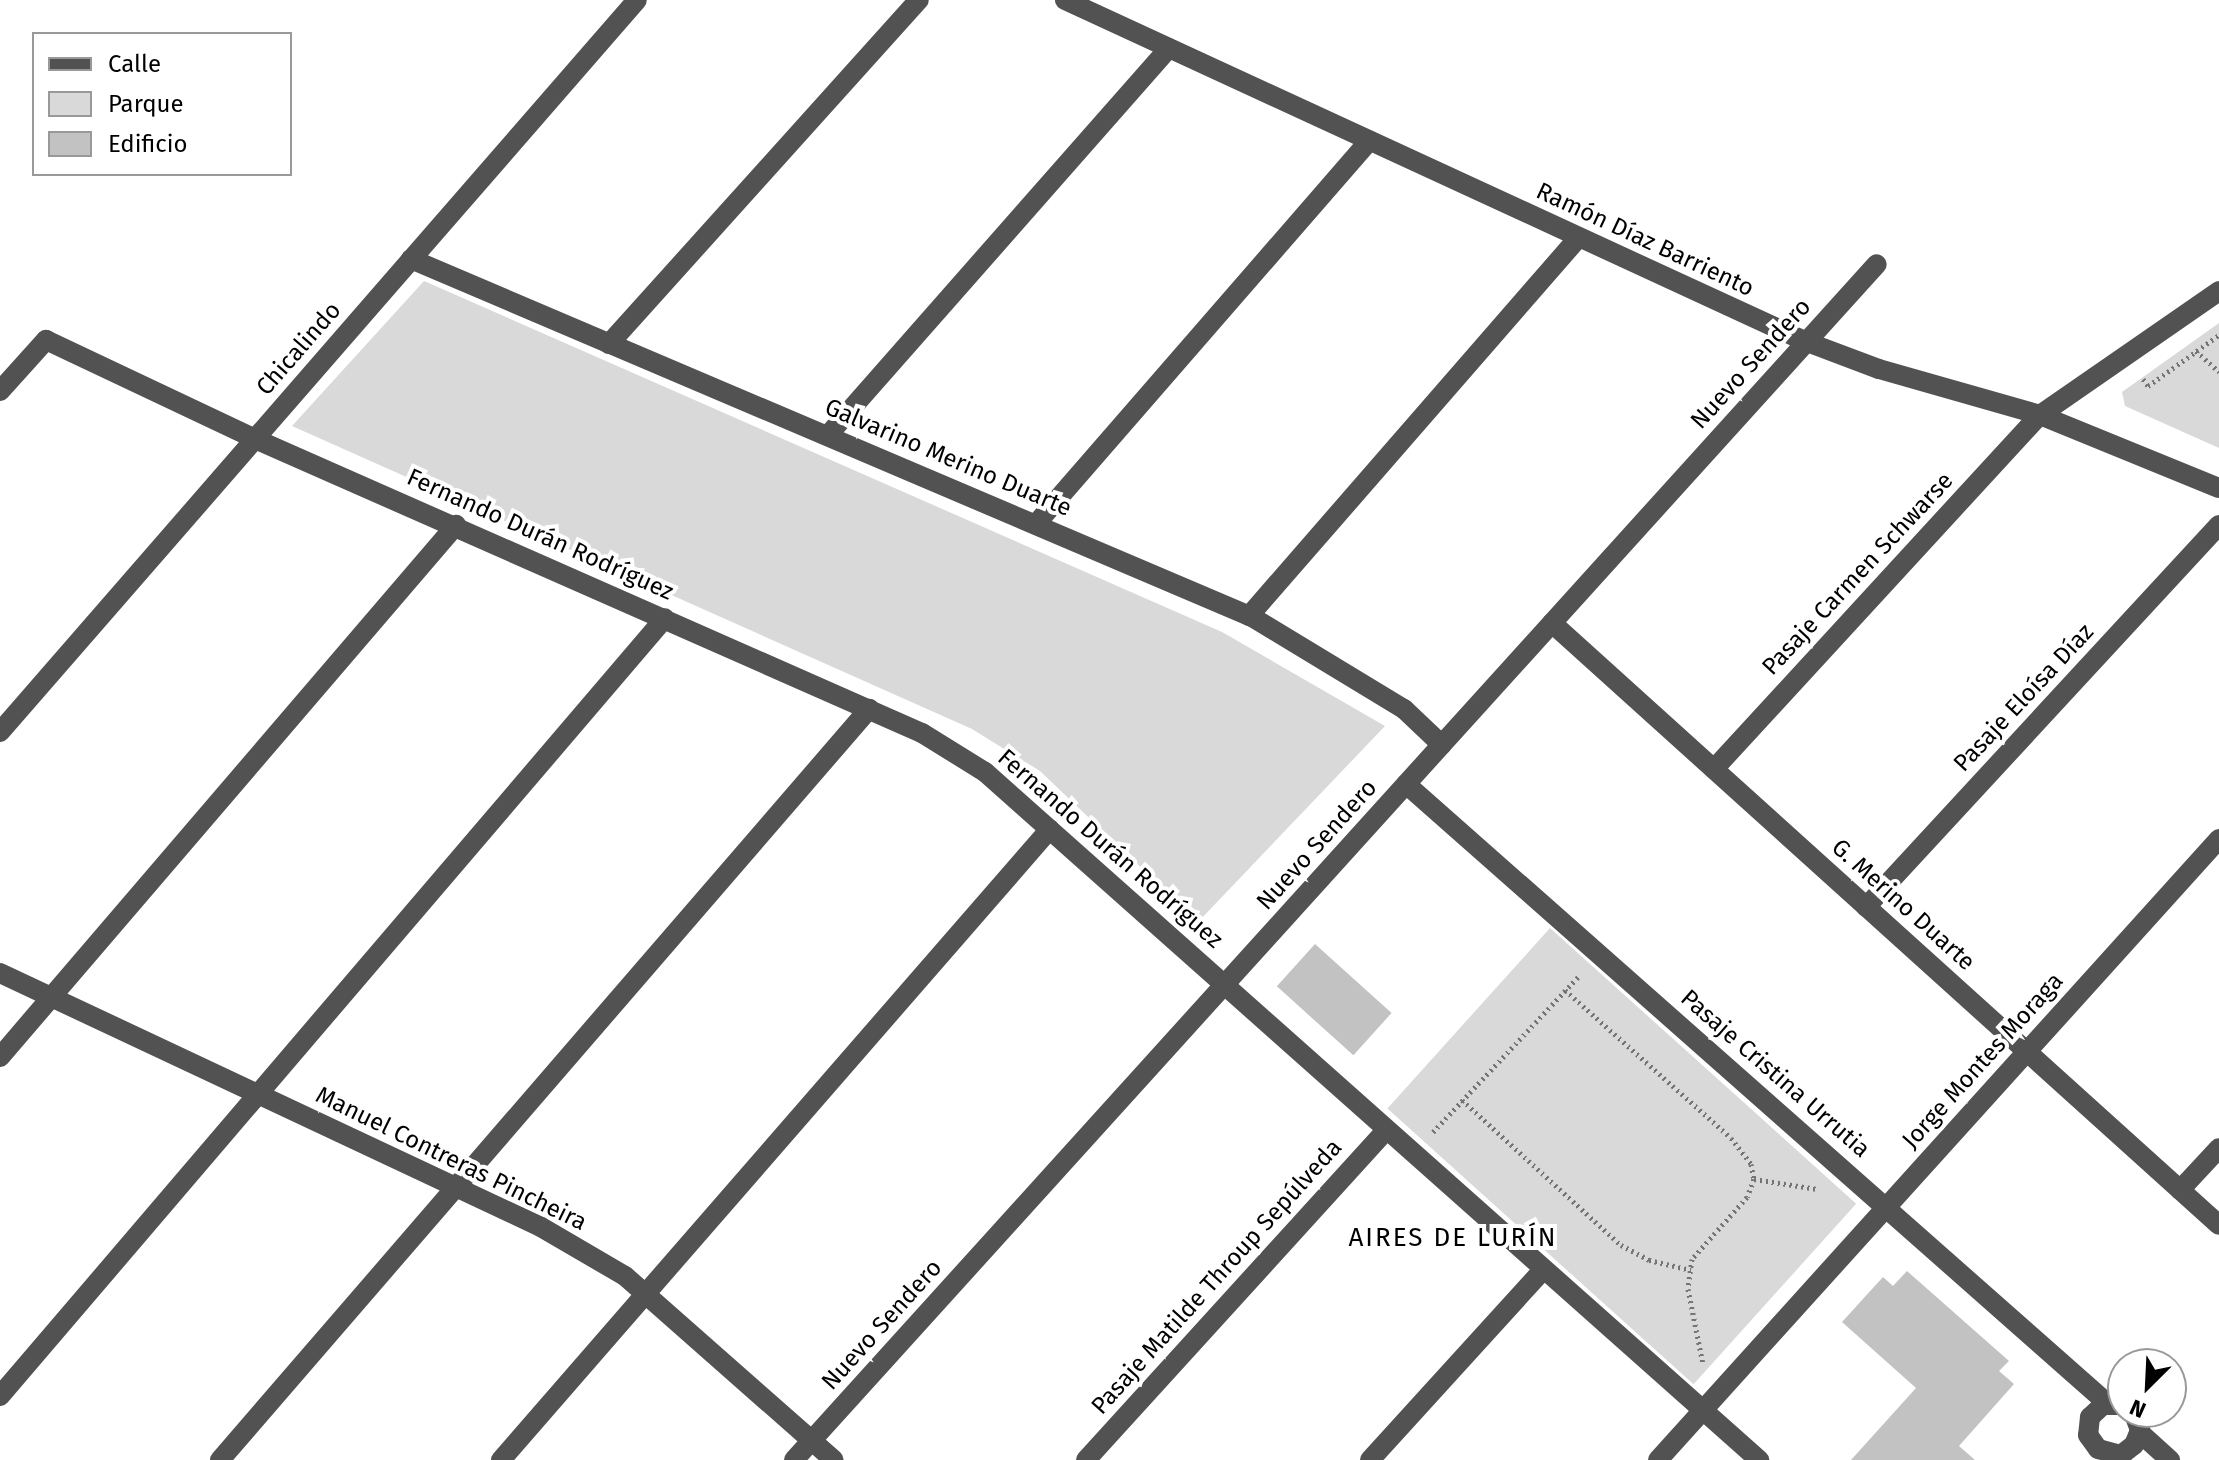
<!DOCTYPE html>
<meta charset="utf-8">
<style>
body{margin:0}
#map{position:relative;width:2219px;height:1460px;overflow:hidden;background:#fff;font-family:"Fira Sans",sans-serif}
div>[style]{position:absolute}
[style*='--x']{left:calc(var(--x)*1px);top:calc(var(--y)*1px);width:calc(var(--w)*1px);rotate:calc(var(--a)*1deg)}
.green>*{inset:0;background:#d9d9d9;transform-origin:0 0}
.building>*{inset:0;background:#c2c2c2;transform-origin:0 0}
.path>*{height:5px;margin-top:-2.5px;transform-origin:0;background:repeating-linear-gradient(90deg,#747474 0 2px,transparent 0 6px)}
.minor>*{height:20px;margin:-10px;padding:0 10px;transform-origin:10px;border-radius:10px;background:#525252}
span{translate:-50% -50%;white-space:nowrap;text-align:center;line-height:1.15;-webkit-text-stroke:8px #fff;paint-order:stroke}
.street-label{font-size:24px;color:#000}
.neighbourhood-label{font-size:26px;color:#000;letter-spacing:2px}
.legend{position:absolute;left:32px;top:32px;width:260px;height:144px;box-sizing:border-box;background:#fff;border:2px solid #999;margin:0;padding:10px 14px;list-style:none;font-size:24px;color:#000}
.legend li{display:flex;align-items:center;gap:16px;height:40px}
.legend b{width:40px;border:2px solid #999}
.north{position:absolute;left:2107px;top:1348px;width:80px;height:80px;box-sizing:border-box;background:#fff;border:2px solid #999;border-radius:50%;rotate:204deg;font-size:22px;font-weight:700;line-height:32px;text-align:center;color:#000}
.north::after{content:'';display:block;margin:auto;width:28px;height:36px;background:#000;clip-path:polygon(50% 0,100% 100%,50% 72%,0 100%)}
</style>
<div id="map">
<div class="green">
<div style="clip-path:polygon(424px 281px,1222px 632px,1385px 726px,1198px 922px,1040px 771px,972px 729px,292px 426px)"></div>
<div style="clip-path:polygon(2219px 323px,2219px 448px,2125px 406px,2122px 392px)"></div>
<div style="left:1550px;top:928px;width:412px;height:243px;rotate:42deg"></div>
</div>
<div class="building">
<div style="left:1315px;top:944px;width:103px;height:57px;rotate:42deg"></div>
<div style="clip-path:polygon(1907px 1271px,2009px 1361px,1999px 1371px,2014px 1384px,1959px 1446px,1975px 1460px,1851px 1460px,1916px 1388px,1842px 1322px,1883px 1277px,1893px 1286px)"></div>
</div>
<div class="path">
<div style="--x:2196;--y:351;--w:31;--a:42"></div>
<div style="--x:2143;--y:379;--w:9;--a:54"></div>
<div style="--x:2148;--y:386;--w:87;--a:-35.7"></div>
<div style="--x:1565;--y:990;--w:222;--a:41.7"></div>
<div style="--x:1731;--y:1138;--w:33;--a:52"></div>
<div style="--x:1751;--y:1164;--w:15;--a:79"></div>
<div style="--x:1754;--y:1179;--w:19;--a:111"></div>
<div style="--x:1747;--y:1197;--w:83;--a:131.6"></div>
<div style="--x:1692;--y:1259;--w:30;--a:98"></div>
<div style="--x:1688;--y:1289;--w:76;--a:78.7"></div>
<div style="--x:1462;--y:1100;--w:215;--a:42.4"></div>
<div style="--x:1621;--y:1245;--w:32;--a:28"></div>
<div style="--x:1649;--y:1260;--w:43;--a:13.4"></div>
<div style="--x:1433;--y:1132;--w:214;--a:-46.9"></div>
<div style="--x:1754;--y:1179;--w:64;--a:9"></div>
</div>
<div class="minor">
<div style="--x:1065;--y:0;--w:817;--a:24.75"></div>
<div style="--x:1807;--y:342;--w:77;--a:20.6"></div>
<div style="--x:1879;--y:369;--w:167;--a:15.9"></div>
<div style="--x:2040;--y:415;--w:193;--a:22.2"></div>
<div style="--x:411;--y:259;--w:914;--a:23.06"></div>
<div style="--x:1252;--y:617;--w:178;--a:31.2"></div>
<div style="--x:1404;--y:709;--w:52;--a:43.5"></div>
<div style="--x:609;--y:344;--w:463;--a:-48"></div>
<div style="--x:0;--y:391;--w:69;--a:-48"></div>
<div style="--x:46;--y:340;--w:231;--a:25.3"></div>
<div style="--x:255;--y:439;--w:729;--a:23.79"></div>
<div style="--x:922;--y:733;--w:74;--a:31.8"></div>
<div style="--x:985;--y:772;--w:1036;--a:41.63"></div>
<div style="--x:829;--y:434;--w:514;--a:-48.63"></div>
<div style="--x:1036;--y:524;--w:508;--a:-48.99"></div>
<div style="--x:1249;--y:616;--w:501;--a:-48.96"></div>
<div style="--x:1552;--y:623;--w:898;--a:42.07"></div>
<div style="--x:0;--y:732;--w:970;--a:-48.97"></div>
<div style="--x:1714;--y:769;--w:481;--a:-47.4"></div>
<div style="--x:2040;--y:415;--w:218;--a:-34.7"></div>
<div style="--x:1406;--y:784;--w:937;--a:41.45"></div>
<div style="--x:1866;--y:907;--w:520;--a:-47.26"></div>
<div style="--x:0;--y:973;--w:598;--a:25.15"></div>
<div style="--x:541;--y:1227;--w:97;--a:30.3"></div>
<div style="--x:625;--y:1276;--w:278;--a:41.4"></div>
<div style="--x:0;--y:1057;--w:701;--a:-49.4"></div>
<div style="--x:2180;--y:1190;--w:57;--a:-47.1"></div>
<div style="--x:0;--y:1396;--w:1023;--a:-49.48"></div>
<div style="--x:2123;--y:1405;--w:20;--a:180"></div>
<div style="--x:2103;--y:1405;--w:18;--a:137"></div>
<div style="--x:2090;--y:1417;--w:18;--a:96"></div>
<div style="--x:2088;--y:1435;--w:17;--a:54"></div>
<div style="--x:2098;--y:1449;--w:24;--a:15"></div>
<div style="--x:2121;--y:1455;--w:16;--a:-38"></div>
<div style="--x:2134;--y:1445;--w:16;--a:-68"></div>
<div style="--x:2140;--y:1430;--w:19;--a:-111"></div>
<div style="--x:2139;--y:1432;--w:42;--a:42.1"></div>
<div style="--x:220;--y:1460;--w:993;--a:-49.17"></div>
<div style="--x:501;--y:1460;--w:836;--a:-48.98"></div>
<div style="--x:794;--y:1460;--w:1613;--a:-47.84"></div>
<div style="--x:1086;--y:1460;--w:446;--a:-47.7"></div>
<div style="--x:1370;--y:1460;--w:258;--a:-47.7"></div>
<div style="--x:1658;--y:1460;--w:837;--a:-47.91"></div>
</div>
<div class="street-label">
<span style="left:1645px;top:240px;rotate:25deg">Ramón Díaz Barriento</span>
<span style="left:299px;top:349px;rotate:-49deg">Chicalindo</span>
<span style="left:1751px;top:364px;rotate:-48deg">Nuevo Sendero</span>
<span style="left:948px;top:458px;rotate:23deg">Galvarino Merino Duarte</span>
<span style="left:540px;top:535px;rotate:24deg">Fernando Durán Rodríguez</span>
<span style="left:1858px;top:574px;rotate:-47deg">Pasaje Carmen Schwarse</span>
<span style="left:2024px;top:698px;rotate:-47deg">Pasaje Eloísa Díaz</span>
<span style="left:1317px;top:845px;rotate:-48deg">Nuevo Sendero</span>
<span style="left:1110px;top:849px;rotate:41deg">Fernando Durán Rodríguez</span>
<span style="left:1903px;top:905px;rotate:42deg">G. Merino Duarte</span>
<span style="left:1983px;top:1061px;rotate:-48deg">Jorge Montes Moraga</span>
<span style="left:1775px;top:1074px;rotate:41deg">Pasaje Cristina Urrutia</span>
<span style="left:451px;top:1159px;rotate:26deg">Manuel Contreras Pincheira</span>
<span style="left:1217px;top:1277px;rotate:-48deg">Pasaje Matilde Throup Sepúlveda</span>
<span style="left:882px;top:1325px;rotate:-48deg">Nuevo Sendero</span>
</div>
<div class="neighbourhood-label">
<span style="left:1453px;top:1238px">AIRES DE LURÍN</span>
</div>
<ul class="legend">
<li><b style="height:10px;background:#525252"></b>Calle</li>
<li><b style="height:22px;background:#d9d9d9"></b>Parque</li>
<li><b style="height:22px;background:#c2c2c2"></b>Edificio</li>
</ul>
<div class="north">N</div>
</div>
